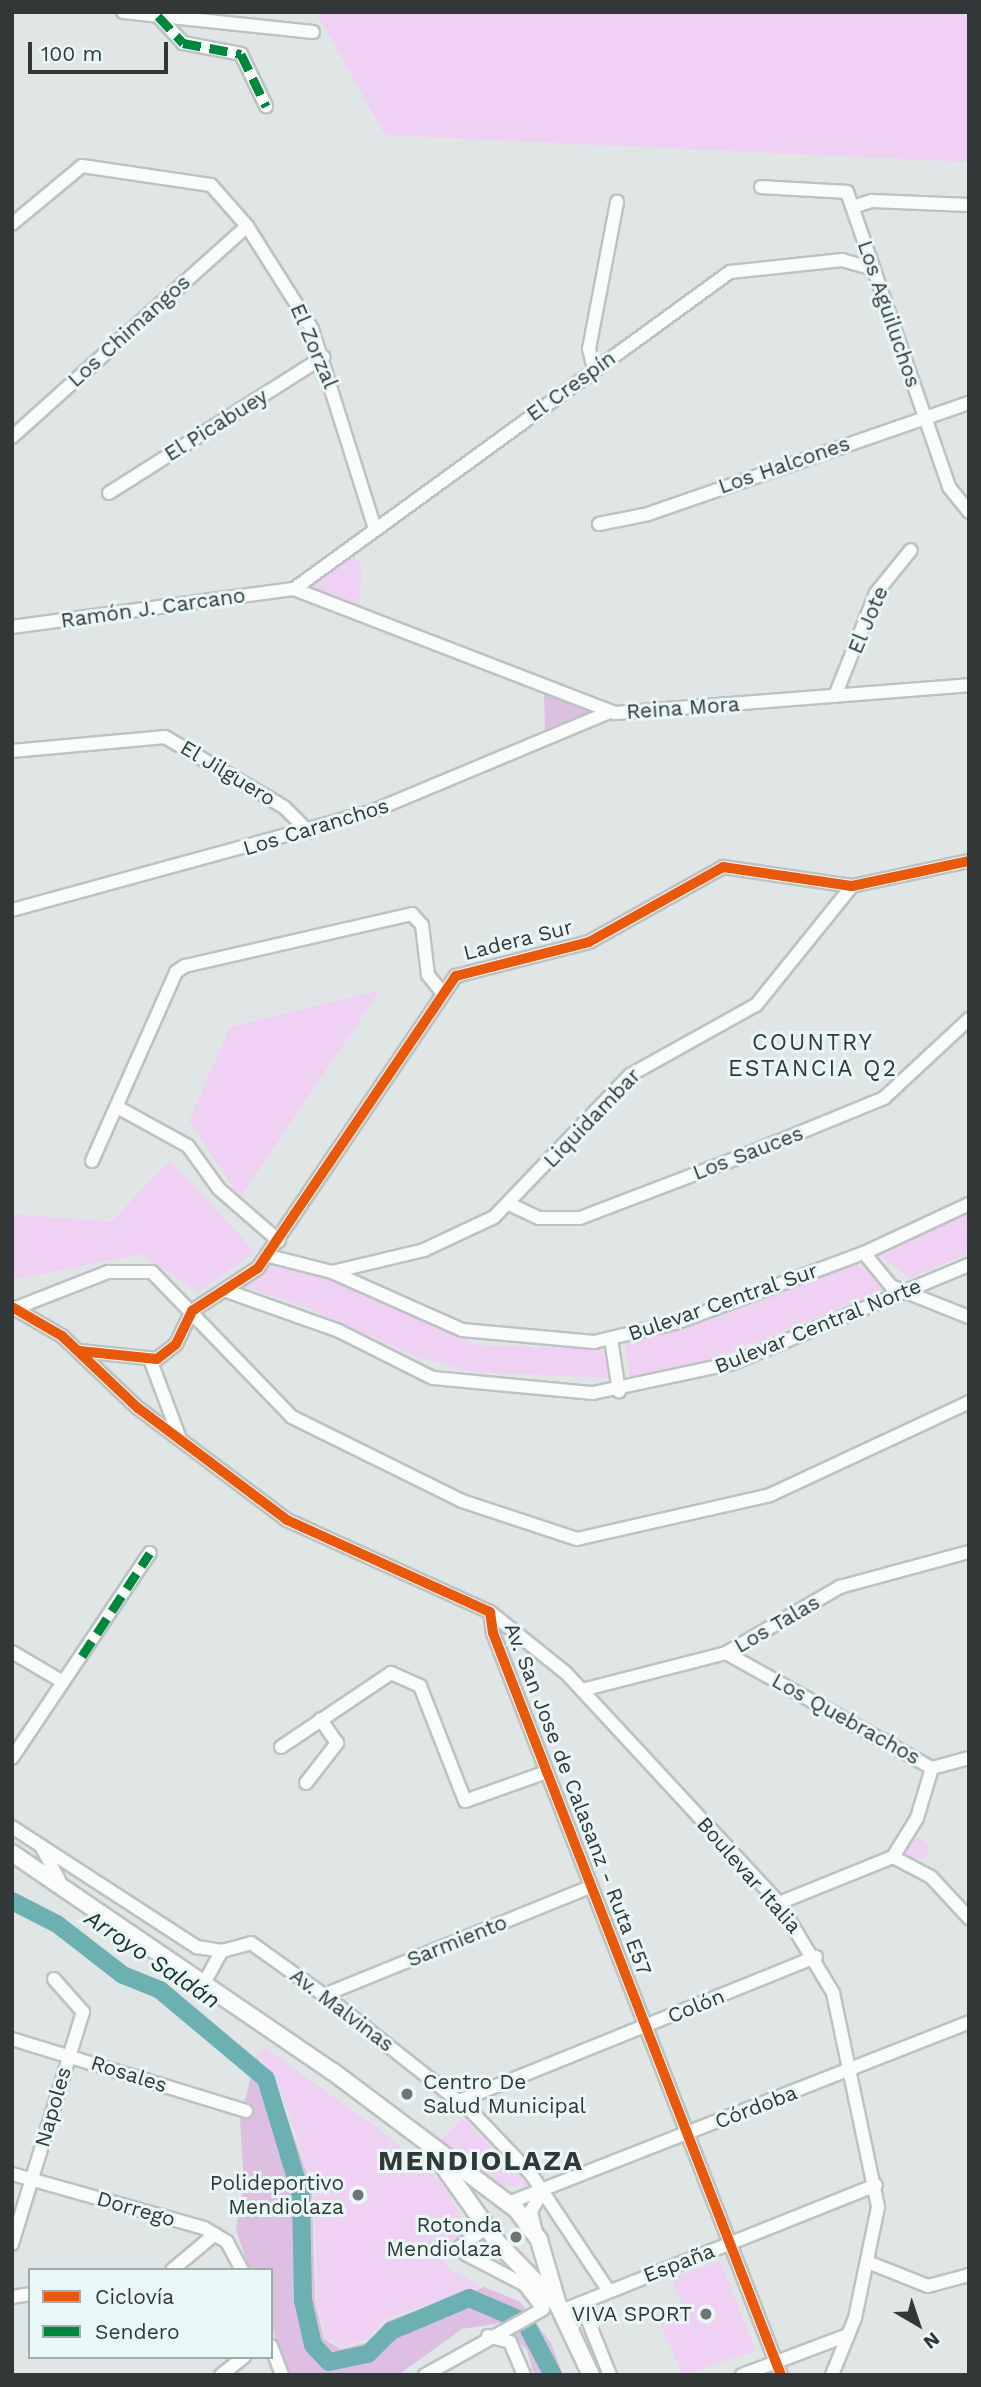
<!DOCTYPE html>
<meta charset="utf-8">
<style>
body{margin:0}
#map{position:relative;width:981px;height:2387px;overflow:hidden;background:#e0e6e6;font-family:"Work Sans",sans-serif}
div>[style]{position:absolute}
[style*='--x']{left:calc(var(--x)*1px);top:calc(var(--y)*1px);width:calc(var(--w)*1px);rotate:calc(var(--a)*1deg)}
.green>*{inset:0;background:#eed1f3}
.round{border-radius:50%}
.forest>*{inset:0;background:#ddbfe2}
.river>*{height:18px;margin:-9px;padding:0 9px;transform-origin:9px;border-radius:9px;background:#6cb0b2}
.roads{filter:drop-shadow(2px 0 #bdc2c2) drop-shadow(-2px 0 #bdc2c2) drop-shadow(0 2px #bdc2c2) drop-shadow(0 -2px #bdc2c2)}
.minor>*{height:12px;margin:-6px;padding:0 6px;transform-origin:6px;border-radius:6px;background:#fafbfb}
.major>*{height:16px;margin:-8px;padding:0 8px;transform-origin:8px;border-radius:8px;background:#fafbfb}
.quiet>*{height:9px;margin-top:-4.5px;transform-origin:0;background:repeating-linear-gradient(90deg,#00873e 0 18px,transparent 0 27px)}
.cycleway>*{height:10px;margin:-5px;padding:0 5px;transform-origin:5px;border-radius:5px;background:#e8590c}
.dots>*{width:19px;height:19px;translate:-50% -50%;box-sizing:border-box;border:4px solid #e9f7f7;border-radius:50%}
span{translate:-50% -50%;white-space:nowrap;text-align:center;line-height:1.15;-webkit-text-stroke:6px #e9f7f7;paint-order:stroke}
.street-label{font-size:21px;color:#323838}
.poi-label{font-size:21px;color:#323838}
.left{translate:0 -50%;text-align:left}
.right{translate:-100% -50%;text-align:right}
.neighbourhood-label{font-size:23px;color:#323838;letter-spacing:2px}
.water-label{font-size:23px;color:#192f2f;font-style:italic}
.district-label{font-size:28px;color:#323838;font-weight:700;letter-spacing:2px}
.frame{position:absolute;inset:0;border:14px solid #323838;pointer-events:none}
.legend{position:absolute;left:28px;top:2268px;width:245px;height:91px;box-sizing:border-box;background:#e9f7f7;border:2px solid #a0abab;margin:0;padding:9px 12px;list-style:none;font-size:21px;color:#323838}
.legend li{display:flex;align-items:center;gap:14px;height:35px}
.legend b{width:35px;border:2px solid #a0abab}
.north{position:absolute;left:883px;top:2289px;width:70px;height:70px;-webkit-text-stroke:5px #e9f7f7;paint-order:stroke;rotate:141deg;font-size:19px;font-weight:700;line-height:28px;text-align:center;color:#323838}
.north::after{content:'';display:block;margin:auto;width:24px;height:32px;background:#323838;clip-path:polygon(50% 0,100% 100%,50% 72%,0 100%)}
.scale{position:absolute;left:28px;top:42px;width:140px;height:32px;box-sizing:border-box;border:4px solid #323838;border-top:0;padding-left:9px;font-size:21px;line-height:24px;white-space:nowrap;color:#323838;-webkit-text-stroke:5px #e9f7f7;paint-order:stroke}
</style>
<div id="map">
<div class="green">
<div style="clip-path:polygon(316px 12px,969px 12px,969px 162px,385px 135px)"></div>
<div style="clip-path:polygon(351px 552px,362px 567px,359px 607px,306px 586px)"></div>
<div style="clip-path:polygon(380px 990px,240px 1198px,189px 1121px,230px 1027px)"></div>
<div style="clip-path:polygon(170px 1160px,255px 1252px,199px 1292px,141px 1254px,12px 1280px,12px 1214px,111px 1222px)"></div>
<div style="clip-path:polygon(969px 1211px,969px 1253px,909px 1278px,876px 1253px)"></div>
<div style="clip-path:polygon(853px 1261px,890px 1288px,701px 1364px,630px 1380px,625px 1342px)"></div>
<div style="clip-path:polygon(275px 1265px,325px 1276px,476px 1345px,602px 1349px,611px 1378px,470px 1372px,412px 1355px,309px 1308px,242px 1286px)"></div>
<div class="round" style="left:906px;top:1838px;width:22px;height:22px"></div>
<div style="clip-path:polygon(265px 2048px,388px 2136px,418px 2247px,390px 2138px,444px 2185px,469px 2231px,443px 2257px,448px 2268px,481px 2286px,385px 2319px,368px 2339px,342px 2347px,326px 2338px,317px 2302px,314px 2187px,276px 2080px,258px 2056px)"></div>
<div style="clip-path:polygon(462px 2118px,529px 2185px,498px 2187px,439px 2142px)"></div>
<div style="clip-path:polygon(720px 2261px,756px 2351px,683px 2375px,659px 2321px,684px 2308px,671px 2278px)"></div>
</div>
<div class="forest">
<div style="clip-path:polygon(544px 690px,590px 711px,589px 718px,545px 734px)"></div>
<div style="clip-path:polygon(256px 2056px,274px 2081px,312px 2187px,315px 2301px,324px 2339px,341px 2349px,369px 2342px,387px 2321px,484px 2287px,520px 2302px,551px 2343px,563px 2375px,534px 2375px,527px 2350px,501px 2323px,462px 2329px,398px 2375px,289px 2373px,271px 2326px,271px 2270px,250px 2270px,236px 2230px,244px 2183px,240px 2120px)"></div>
</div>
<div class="river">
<div style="--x:12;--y:1901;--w:51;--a:27.1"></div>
<div style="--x:57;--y:1924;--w:83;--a:37.7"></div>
<div style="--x:123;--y:1975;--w:40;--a:22"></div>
<div style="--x:160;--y:1990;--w:138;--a:40"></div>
<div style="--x:266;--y:2079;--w:121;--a:73.2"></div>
<div style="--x:301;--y:2195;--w:105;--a:88.9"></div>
<div style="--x:303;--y:2300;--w:46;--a:77.5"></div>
<div style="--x:313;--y:2345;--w:23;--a:47"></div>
<div style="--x:329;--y:2362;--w:40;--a:-12"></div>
<div style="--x:368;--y:2354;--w:33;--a:-45"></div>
<div style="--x:391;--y:2331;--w:85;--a:-22.9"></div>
<div style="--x:469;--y:2298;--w:61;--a:23.2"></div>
<div style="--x:525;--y:2322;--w:60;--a:62.2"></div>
</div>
<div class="roads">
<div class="minor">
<div style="--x:123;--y:12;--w:191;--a:6"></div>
<div style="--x:158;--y:16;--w:37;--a:47"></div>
<div style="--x:183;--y:43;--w:59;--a:10.7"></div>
<div style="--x:241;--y:54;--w:58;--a:64.3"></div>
<div style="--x:761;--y:187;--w:86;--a:3.3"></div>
<div style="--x:847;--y:192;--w:312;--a:70.9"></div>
<div style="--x:949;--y:487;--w:32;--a:51"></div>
<div style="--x:853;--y:207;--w:20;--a:-18"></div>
<div style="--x:872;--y:201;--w:97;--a:2.4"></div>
<div style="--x:12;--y:224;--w:91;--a:-39.6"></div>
<div style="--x:82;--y:166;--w:130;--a:8.4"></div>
<div style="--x:211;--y:185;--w:55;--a:48.7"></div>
<div style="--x:247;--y:226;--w:122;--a:57.7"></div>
<div style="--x:312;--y:329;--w:210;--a:72.5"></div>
<div style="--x:594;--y:369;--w:21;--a:-104"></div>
<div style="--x:589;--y:349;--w:150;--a:-79.2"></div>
<div style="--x:12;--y:437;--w:316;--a:-41.9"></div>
<div style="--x:109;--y:493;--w:254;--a:-32.4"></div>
<div style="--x:599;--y:524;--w:50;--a:-11.5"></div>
<div style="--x:648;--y:514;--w:340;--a:-19.1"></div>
<div style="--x:294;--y:589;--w:344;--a:21.1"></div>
<div style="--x:615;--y:713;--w:355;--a:-4.5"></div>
<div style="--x:12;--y:627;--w:285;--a:-7.7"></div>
<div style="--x:294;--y:589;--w:539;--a:-36.02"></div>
<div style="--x:730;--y:272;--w:113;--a:-6.1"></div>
<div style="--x:842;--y:260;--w:32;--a:16"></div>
<div style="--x:835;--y:696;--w:111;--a:-68.3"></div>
<div style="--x:876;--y:593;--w:55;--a:-50.9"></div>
<div style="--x:12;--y:751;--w:154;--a:-5.2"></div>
<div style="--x:165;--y:737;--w:138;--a:30.5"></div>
<div style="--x:284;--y:807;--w:35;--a:45"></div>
<div style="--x:12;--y:910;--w:374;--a:-15.3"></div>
<div style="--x:373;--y:811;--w:257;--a:-22.7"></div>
<div style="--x:117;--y:1107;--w:81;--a:28.8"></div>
<div style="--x:188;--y:1146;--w:53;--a:54.2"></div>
<div style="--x:219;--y:1189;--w:79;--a:40.9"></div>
<div style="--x:92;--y:1161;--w:207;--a:-66"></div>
<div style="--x:176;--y:972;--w:11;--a:-34"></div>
<div style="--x:185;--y:966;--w:233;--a:-12.9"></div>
<div style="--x:412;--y:914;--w:15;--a:48"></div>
<div style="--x:422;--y:925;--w:50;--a:83.2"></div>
<div style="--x:428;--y:975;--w:21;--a:51"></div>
<div style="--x:509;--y:1204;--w:33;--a:25"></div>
<div style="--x:539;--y:1218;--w:41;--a:0"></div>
<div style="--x:580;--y:1218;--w:182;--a:-20.9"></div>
<div style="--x:750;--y:1153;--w:145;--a:-22.3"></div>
<div style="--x:884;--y:1098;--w:116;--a:-42.9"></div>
<div style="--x:864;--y:1253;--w:43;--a:50.7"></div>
<div style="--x:891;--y:1286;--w:84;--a:21.7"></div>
<div style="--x:269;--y:1256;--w:65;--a:14.3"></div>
<div style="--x:332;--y:1272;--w:142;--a:24"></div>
<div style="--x:462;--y:1330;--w:133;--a:5.2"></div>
<div style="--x:594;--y:1342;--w:86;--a:-13.4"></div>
<div style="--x:678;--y:1322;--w:198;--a:-20.4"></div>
<div style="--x:864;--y:1253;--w:116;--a:-25"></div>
<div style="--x:332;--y:1272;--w:95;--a:-13.4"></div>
<div style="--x:424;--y:1250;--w:77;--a:-25.2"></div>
<div style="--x:494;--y:1217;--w:197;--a:-46.2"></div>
<div style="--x:630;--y:1075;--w:144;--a:-29.1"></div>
<div style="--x:756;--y:1005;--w:153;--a:-51.1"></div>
<div style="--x:224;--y:1290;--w:122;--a:19.6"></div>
<div style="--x:339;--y:1331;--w:105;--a:26.6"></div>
<div style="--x:433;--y:1378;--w:161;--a:5.4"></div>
<div style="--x:593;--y:1393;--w:143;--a:-12.1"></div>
<div style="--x:733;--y:1363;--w:256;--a:-22.6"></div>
<div style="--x:12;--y:1307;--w:58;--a:30.1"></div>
<div style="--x:62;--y:1336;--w:105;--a:43.5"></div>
<div style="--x:138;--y:1408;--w:186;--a:36.9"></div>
<div style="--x:287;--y:1520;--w:223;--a:24.4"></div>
<div style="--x:490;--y:1612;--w:21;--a:82"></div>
<div style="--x:493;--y:1633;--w:796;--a:68.79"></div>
<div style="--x:16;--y:1308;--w:99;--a:-21.4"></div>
<div style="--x:108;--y:1272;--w:44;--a:0"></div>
<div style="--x:152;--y:1272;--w:202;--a:46"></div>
<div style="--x:292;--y:1417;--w:190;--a:26.3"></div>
<div style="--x:462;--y:1501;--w:121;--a:18.3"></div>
<div style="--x:577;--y:1539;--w:198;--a:-12.8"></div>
<div style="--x:770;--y:1495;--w:220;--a:-25"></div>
<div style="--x:611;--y:1339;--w:53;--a:81.3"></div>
<div style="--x:80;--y:1351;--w:77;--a:5.9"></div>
<div style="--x:157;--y:1359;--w:24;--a:-38"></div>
<div style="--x:176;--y:1344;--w:37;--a:-64"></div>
<div style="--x:192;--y:1311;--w:79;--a:-33.1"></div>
<div style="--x:258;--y:1268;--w:353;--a:-55.9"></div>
<div style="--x:456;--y:976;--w:137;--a:-14.3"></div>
<div style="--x:589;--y:942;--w:154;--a:-29.2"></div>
<div style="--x:723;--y:867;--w:130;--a:8.4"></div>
<div style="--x:852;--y:886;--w:120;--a:-12.1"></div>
<div style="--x:150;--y:1359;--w:82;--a:69.4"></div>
<div style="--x:490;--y:1612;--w:97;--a:38.8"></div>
<div style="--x:566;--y:1673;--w:313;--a:47.2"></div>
<div style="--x:779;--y:1903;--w:105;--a:59"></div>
<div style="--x:833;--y:1993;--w:219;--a:78.1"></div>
<div style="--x:878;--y:2207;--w:113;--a:101.7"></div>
<div style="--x:855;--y:2318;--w:61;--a:112"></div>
<div style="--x:12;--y:1652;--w:59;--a:30.5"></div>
<div style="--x:726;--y:1653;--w:236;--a:29.2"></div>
<div style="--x:582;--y:1690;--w:149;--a:-14.4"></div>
<div style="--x:726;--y:1653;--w:132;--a:-30.1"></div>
<div style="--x:840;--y:1587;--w:134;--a:-15.2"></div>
<div style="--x:281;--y:1747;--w:133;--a:-33.9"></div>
<div style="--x:391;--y:1673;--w:32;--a:24"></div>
<div style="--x:420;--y:1686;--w:123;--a:68.6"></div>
<div style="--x:465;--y:1801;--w:87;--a:-19.5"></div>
<div style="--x:12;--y:1758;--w:247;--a:-56.1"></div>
<div style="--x:932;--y:1768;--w:38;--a:-15"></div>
<div style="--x:306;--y:1783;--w:51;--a:-52.2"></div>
<div style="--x:337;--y:1743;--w:29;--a:-125"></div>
<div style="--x:12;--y:1827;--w:221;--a:33"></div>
<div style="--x:197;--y:1947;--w:25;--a:9"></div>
<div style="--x:222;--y:1951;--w:30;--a:-15"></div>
<div style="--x:251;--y:1943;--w:90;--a:35.5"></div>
<div style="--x:324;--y:1995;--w:187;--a:38.3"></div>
<div style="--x:471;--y:2111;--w:87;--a:46.4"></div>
<div style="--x:531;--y:2174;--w:139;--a:56.4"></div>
<div style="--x:41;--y:1846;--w:38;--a:62"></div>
<div style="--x:893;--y:1857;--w:43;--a:27.8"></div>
<div style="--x:931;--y:1877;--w:56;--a:47.2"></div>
<div style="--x:779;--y:1903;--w:123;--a:-22"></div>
<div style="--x:893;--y:1857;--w:46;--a:-58.4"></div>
<div style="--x:917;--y:1818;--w:52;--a:-73.3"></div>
<div style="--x:204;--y:1983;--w:37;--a:-61"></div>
<div style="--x:324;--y:1995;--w:287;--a:-22.1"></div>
<div style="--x:12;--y:2039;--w:245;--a:17.1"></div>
<div style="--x:459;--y:2101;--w:385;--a:-22"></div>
<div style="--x:12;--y:2174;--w:199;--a:15.7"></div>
<div style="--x:204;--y:2228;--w:27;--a:31"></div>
<div style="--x:227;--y:2242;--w:32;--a:62"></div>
<div style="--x:508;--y:2203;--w:495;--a:-21.4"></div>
<div style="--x:536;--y:2233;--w:23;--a:-103"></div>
<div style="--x:531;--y:2211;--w:22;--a:-60"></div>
<div style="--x:12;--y:2244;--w:243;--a:-73"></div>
<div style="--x:83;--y:2012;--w:44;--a:-131.3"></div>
<div style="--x:870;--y:2263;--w:62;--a:21.6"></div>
<div style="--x:928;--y:2286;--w:42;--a:-15"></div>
<div style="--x:172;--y:2270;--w:56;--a:-39.9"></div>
<div style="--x:12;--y:2297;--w:18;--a:-9"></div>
<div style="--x:581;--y:2303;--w:78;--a:68.1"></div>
<div style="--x:561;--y:2311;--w:339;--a:-21.8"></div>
<div style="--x:488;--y:2336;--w:23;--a:15"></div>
<div style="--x:510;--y:2342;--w:36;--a:67"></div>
<div style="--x:271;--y:2346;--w:31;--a:69"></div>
<div style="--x:221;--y:2375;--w:29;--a:-38"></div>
<div style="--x:425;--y:2375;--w:135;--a:-29.2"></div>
<div style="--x:543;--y:2309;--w:30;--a:-127"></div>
<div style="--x:525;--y:2285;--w:67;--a:-152.3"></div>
<div style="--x:466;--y:2254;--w:9;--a:-122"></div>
<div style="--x:461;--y:2246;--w:32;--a:-36"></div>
<div style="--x:742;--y:2375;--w:113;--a:-20.7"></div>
</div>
<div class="major">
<div style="--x:12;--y:1853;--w:387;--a:34.3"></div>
<div style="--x:332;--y:2071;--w:230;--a:36.9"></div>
<div style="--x:516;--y:2209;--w:39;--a:53"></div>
<div style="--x:539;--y:2240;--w:68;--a:73.7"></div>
<div style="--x:444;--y:2167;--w:93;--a:54.6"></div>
<div style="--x:498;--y:2243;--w:86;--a:45.9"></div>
<div style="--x:558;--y:2305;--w:77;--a:64.8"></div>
</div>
</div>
<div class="quiet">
<div style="--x:158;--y:16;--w:37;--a:47"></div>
<div style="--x:183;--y:43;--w:59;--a:10.7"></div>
<div style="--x:241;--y:54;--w:58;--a:64.3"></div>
<div style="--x:82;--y:1656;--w:123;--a:-56.6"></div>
</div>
<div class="cycleway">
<div style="--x:12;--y:1307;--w:58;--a:30.1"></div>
<div style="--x:62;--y:1336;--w:105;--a:43.5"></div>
<div style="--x:138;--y:1408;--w:186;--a:36.9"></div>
<div style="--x:287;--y:1520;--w:223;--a:24.4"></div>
<div style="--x:490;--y:1612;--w:21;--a:82"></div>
<div style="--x:493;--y:1633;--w:796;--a:68.79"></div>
<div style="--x:80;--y:1351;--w:77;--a:5.9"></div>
<div style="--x:157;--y:1359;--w:24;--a:-38"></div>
<div style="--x:176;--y:1344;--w:37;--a:-64"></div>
<div style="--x:192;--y:1311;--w:79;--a:-33.1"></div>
<div style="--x:258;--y:1268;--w:353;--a:-55.9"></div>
<div style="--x:456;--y:976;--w:137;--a:-14.3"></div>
<div style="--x:589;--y:942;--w:154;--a:-29.2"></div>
<div style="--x:723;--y:867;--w:130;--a:8.4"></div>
<div style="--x:852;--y:886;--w:120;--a:-12.1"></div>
</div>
<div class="dots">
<div style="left:407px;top:2094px;background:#6f7575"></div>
<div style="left:358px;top:2195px;background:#6f7575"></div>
<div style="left:516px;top:2237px;background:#6f7575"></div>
<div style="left:706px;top:2314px;background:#6f7575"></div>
</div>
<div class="street-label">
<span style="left:889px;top:314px;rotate:71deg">Los Aguiluchos</span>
<span style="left:129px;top:331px;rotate:-42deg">Los Chimangos</span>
<span style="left:314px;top:346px;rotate:67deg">El Zorzal</span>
<span style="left:571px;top:386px;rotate:-36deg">El Crespín</span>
<span style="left:216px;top:425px;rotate:-32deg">El Picabuey</span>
<span style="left:784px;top:465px;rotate:-19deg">Los Halcones</span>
<span style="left:153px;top:608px;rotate:-8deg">Ramón J. Carcano</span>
<span style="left:868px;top:620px;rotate:-67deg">El Jote</span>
<span style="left:683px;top:708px;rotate:-4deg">Reina Mora</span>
<span style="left:228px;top:773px;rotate:31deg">El Jilguero</span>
<span style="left:316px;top:827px;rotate:-17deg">Los Caranchos</span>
<span style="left:518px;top:940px;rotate:-14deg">Ladera Sur</span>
<span style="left:592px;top:1118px;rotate:-46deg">Liquidambar</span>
<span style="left:748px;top:1153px;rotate:-21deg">Los Sauces</span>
<span style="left:723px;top:1302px;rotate:-19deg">Bulevar Central Sur</span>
<span style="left:818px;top:1326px;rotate:-22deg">Bulevar Central Norte</span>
<span style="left:777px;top:1624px;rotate:-30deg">Los Talas</span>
<span style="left:846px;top:1719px;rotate:29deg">Los Quebrachos</span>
<span style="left:578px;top:1799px;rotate:69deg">Av. San Jose de Calasanz - Ruta E57</span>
<span style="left:749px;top:1875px;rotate:49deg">Boulevar Italia</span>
<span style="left:457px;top:1941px;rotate:-22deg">Sarmiento</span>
<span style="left:696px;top:2006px;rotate:-22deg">Colón</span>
<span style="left:342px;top:2010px;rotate:37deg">Av. Malvinas</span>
<span style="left:129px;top:2074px;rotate:18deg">Rosales</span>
<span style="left:53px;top:2107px;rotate:-74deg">Napoles</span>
<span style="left:756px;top:2107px;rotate:-21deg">Córdoba</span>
<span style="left:136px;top:2209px;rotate:16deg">Dorrego</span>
<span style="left:679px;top:2263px;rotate:-21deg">España</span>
</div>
<div class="poi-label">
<span class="left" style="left:423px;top:2094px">Centro De<br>Salud Municipal</span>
<span class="right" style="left:344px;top:2195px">Polideportivo<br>Mendiolaza</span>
<span class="right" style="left:502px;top:2237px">Rotonda<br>Mendiolaza</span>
<span class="right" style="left:692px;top:2314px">VIVA SPORT</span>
</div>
<div class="neighbourhood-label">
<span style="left:813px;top:1056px">COUNTRY<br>ESTANCIA Q2</span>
</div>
<div class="water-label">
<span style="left:152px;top:1960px;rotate:34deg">Arroyo Saldán</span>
</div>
<div class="district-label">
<span style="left:481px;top:2161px">MENDIOLAZA</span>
</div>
<div class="frame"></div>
<ul class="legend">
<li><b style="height:9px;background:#e8590c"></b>Ciclovía</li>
<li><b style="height:9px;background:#00873e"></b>Sendero</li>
</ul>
<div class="north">N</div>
<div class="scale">100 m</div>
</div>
